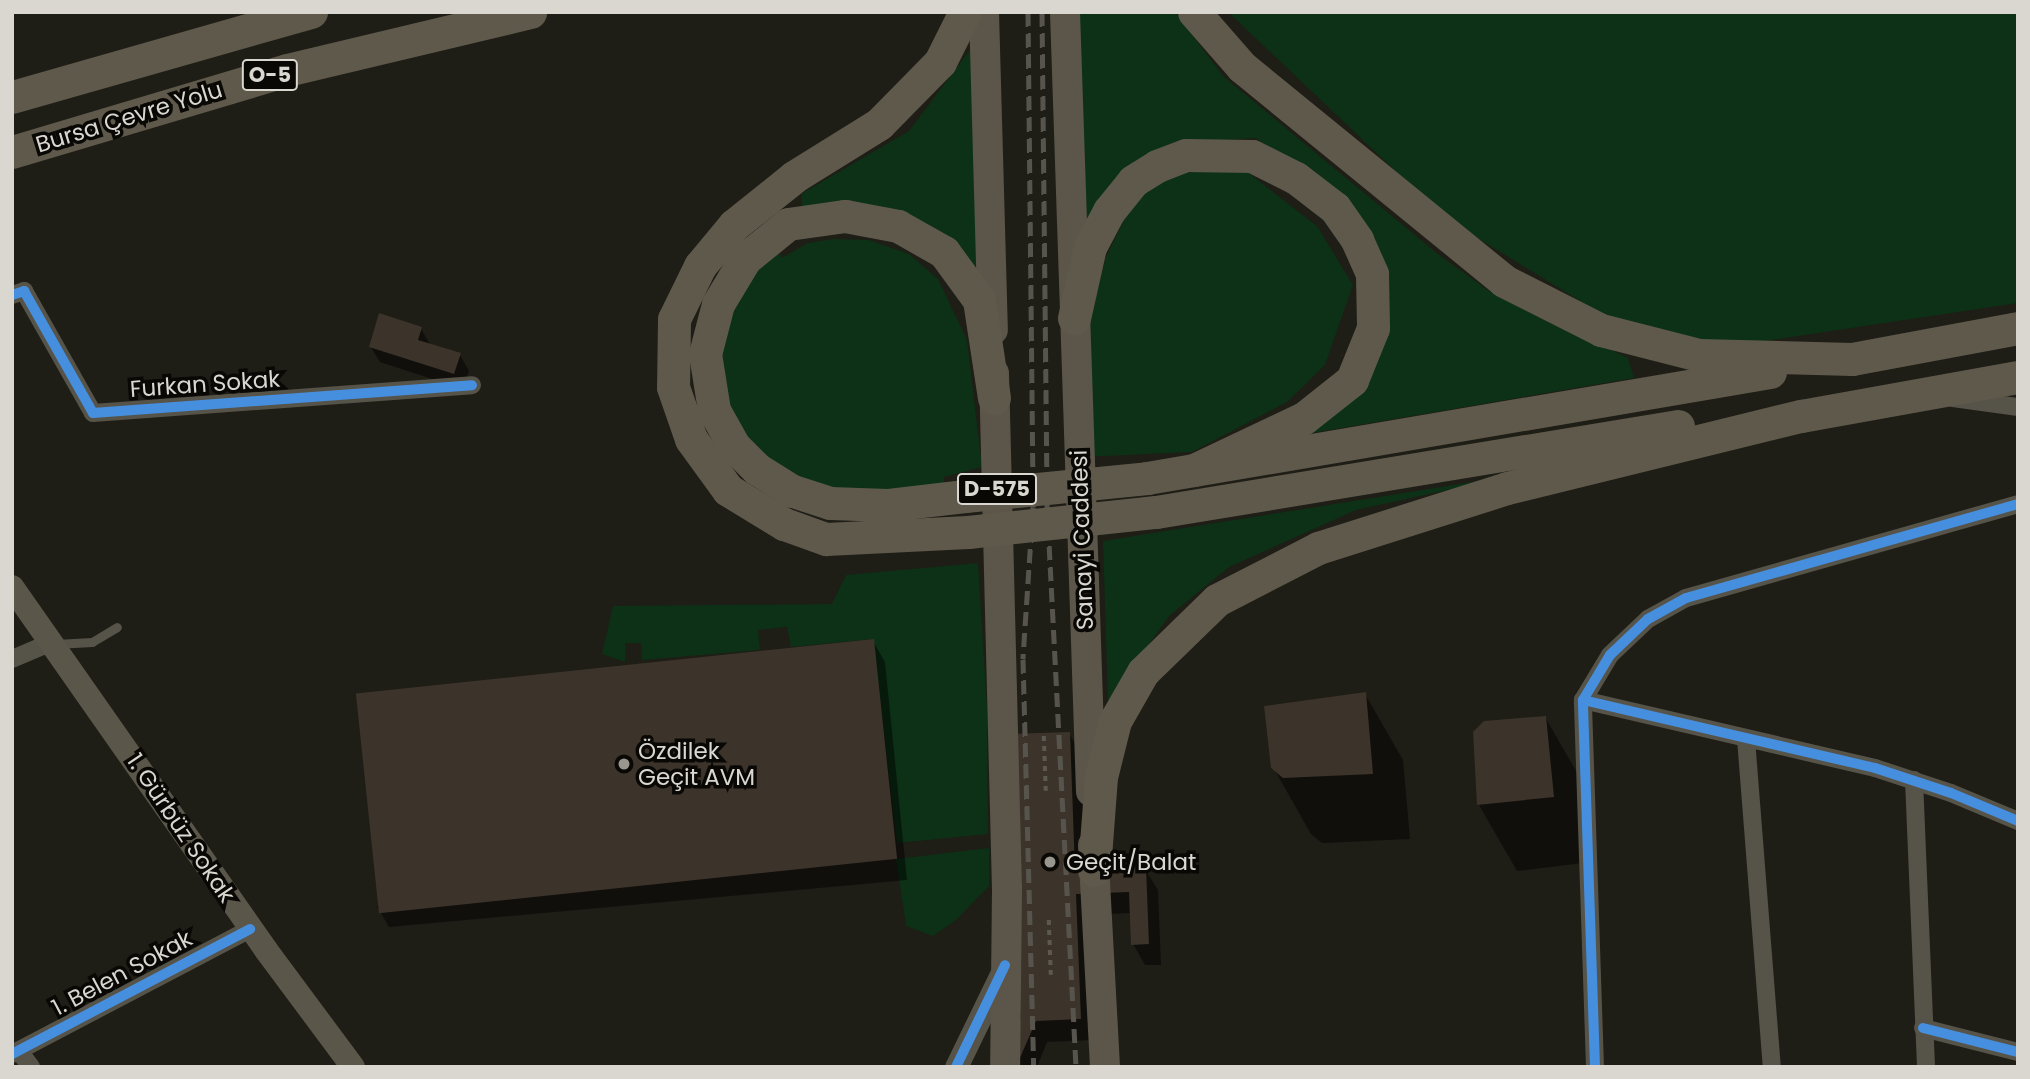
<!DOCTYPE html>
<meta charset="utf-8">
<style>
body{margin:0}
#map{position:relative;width:2030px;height:1079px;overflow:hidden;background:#1e1d16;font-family:Poppins,sans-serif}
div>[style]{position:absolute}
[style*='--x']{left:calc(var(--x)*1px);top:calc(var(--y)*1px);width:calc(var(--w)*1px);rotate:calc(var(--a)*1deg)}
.green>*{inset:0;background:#0d3116}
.shadow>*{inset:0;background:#0007}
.building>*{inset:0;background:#3c332a;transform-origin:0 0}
.path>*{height:3.5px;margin-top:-1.75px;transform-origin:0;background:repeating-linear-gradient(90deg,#5c5952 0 5px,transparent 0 10px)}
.service>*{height:9px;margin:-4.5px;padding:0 4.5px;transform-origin:4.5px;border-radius:4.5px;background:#565349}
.minor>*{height:18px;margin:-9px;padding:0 9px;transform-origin:9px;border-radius:9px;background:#565349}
.tertiary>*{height:23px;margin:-11.5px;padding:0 11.5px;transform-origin:11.5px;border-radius:11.5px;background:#565349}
.secondary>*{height:24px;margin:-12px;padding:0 12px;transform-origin:12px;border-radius:12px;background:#5b564a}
.trunk>*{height:30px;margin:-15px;padding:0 15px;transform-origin:15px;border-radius:15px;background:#5c564a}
.motorway>*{height:33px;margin:-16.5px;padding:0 16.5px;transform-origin:16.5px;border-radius:16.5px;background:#5f594c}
.rail>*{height:5px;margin-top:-2.5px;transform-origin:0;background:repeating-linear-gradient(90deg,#56544d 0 14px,transparent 0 21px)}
.motorway-bridge>*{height:33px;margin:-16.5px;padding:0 16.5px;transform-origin:16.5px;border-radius:16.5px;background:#5f594c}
.cycleway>*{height:10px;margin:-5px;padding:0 5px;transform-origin:5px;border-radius:5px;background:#468fdf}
.dots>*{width:19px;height:19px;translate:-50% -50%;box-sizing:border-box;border:4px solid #090805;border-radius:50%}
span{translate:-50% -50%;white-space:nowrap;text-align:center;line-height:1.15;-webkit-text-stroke:7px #090805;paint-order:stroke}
.shield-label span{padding:2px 5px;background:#090805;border:2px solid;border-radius:5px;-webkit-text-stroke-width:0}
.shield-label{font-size:21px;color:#d9d7cf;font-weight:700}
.street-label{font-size:23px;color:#d9d7cf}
.poi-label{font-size:23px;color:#d9d7cf}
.left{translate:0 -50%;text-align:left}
.frame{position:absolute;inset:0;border:14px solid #d9d7cf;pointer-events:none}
</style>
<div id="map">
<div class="green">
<div style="clip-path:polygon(1062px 12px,1175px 12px,1223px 76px,1439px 255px,1489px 291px,1628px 358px,1634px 378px,1306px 434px,1387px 324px,1342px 203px,1256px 138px,1196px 142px,1087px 225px)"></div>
<div style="clip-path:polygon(1228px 12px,2018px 12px,2018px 303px,1719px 348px,1632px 333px,1445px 218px)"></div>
<div style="clip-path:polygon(973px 46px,978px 281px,953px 248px,803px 213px,801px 194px,909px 131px)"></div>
<div style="clip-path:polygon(1242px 168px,1317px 226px,1353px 285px,1325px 365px,1287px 402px,1192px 452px,1082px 457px,1088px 327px,1106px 257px,1144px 179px,1194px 169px)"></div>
<div style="clip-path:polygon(833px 239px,869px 240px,909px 254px,938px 279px,967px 340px,982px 467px,944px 477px,944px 485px,850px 495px,813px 489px,770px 464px,735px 425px,722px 383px,721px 345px,734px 302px,754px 270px,779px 252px,782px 258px,808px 243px)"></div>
<div style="clip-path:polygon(1516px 475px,1356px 510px,1229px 567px,1169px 616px,1108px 702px,1103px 541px)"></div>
<div style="clip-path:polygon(978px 563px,987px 708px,988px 834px,897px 843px,873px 639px,791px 647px,787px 627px,758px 630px,760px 650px,642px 660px,641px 643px,625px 643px,625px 662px,602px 654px,613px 606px,832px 604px,846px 575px)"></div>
<div style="clip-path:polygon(989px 848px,989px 886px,956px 920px,933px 936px,906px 926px,896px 859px)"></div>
</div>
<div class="shadow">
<div style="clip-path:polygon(421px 329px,431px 346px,460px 355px,469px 371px,463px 389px,380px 362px,370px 346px)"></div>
<div style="clip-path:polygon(873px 641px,885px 662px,907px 880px,389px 927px,377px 906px)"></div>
<div style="clip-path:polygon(1365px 694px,1403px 760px,1410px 839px,1322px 843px,1311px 834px,1273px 767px)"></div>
<div style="clip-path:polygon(1545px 717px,1583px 783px,1591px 862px,1517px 871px,1479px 805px)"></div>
<div style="clip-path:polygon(1069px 733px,1081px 755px,1085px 871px,1145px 869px,1158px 890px,1161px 965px,1145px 965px,1133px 944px,1132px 913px,1087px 915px,1092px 1040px,1047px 1042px,1037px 1067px,1001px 1067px,1022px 1019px)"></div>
</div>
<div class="building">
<div style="clip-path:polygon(379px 313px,422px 327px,418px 340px,461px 353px,454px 374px,369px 347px)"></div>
<div style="left:874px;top:639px;width:221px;height:521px;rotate:84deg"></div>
<div style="clip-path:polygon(1366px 692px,1373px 774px,1283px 778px,1271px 768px,1264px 706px)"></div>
<div style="clip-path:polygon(1546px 716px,1554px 797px,1477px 805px,1473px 732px,1484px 721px)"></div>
<div style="clip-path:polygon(1070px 732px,1075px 870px,1146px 867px,1149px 944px,1131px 945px,1129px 892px,1076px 894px,1081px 1019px,1036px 1021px,1016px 1067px,1000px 1067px,1021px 1019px,1009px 734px)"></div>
</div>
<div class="path">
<div style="--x:1044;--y:736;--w:55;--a:87.9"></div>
<div style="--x:1049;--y:920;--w:55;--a:87.9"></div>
</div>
<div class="service">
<div style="--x:56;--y:644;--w:36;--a:-3"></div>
<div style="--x:92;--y:642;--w:29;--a:-31"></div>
</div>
<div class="minor">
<div style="--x:12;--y:295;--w:13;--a:-18"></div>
<div style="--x:24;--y:291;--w:140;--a:60.5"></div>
<div style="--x:93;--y:413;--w:380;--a:-4.2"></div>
<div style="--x:1953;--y:398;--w:66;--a:7.9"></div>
<div style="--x:12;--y:659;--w:39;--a:-23"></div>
<div style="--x:1583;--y:700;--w:300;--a:13.1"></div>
<div style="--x:1875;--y:768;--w:80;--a:18.2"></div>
<div style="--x:1951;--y:793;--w:73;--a:22.7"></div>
<div style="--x:1746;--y:739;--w:329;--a:85.5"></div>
<div style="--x:1914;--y:780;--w:287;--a:87.6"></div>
<div style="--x:1923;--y:1028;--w:98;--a:14.2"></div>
<div style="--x:19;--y:1051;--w:20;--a:53"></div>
<div style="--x:12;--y:1054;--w:269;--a:-27.7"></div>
<div style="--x:1595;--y:1067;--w:367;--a:-91.9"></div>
<div style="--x:1583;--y:700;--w:52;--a:-59"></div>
<div style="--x:1610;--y:655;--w:52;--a:-43.5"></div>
<div style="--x:1648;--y:619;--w:43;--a:-28.9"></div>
<div style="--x:1686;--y:598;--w:345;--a:-15.8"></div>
</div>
<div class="tertiary">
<div style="--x:956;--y:1067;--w:110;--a:-64.1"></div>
</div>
<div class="secondary">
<div style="--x:12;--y:587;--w:443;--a:55"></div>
<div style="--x:266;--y:950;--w:146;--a:53.4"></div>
</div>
<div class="trunk">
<div style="--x:984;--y:12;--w:318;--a:88.4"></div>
<div style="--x:1065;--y:12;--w:780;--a:88.09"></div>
<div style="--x:994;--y:373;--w:516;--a:88.56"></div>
<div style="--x:1007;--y:889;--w:178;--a:90.6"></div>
<div style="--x:1093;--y:845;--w:222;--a:86.9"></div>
</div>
<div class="motorway">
<div style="--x:965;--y:12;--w:56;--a:116.6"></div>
<div style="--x:940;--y:62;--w:87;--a:134.5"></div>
<div style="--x:879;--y:124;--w:100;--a:148.1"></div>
<div style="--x:794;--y:177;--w:77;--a:141.3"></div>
<div style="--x:734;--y:225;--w:53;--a:129.7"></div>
<div style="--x:700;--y:266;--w:59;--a:116.1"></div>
<div style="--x:674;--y:319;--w:68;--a:90.8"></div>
<div style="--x:673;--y:387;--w:55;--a:70.9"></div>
<div style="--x:691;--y:439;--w:63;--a:54"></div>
<div style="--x:728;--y:490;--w:66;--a:31.3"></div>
<div style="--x:784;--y:524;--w:45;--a:19.7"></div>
<div style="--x:826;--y:539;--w:142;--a:-2.8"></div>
<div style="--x:1194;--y:12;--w:73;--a:48.9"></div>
<div style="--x:1242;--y:67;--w:338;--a:39.2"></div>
<div style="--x:1504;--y:281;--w:109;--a:26.8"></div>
<div style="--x:1601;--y:330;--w:101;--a:14.3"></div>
<div style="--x:1699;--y:355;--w:153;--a:1.5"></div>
<div style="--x:1852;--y:359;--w:169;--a:-10.6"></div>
<div style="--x:12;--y:97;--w:311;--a:-15.9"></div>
<div style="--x:12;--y:152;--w:287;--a:-16.6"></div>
<div style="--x:287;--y:70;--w:250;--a:-13.4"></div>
<div style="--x:1074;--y:318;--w:73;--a:-77.3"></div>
<div style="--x:1090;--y:247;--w:41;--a:-62.2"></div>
<div style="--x:1109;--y:211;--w:38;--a:-51"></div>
<div style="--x:1133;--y:181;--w:28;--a:-32"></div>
<div style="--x:1157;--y:166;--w:31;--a:-21"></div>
<div style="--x:1186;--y:155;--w:66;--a:0.9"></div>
<div style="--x:1252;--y:156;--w:49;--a:26.6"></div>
<div style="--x:1296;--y:178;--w:49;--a:37.6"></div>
<div style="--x:1335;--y:208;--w:39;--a:55"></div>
<div style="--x:1357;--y:240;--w:37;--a:66"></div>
<div style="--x:1372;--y:274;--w:54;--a:88.9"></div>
<div style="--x:1373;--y:328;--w:56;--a:112"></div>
<div style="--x:1352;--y:380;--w:61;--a:141.6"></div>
<div style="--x:1304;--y:418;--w:122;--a:154.7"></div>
<div style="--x:1147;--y:478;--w:632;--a:-9.66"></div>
<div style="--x:965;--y:496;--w:79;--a:173.4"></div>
<div style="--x:887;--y:505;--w:57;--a:-178"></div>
<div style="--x:830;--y:503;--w:40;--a:-162"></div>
<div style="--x:792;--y:491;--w:41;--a:-147.8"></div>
<div style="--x:757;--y:469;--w:33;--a:-135"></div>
<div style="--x:734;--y:446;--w:41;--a:-119.1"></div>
<div style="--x:714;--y:410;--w:57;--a:-99.1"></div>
<div style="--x:705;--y:354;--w:52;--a:-75.4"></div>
<div style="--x:718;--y:304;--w:52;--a:-59"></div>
<div style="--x:745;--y:259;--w:55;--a:-39.1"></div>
<div style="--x:788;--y:224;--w:58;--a:-8"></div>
<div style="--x:845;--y:216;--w:54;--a:10.7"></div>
<div style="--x:898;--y:226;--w:53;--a:29.5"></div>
<div style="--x:944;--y:252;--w:59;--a:53.9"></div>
<div style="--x:979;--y:300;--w:99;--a:81.3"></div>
<div style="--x:1156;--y:512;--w:529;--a:-9.36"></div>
<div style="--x:1094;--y:870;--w:93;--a:-85.7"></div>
<div style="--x:1101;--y:777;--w:58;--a:-76"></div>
<div style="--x:1115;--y:721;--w:56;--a:-60.3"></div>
<div style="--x:1143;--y:672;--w:103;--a:-44.2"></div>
<div style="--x:1217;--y:600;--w:114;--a:-27.2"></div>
<div style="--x:1318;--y:548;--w:198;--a:-17.6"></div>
<div style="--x:1507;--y:488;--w:303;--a:-13.8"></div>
<div style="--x:1801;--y:416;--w:220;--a:-10.2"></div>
</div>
<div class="rail">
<div style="--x:1028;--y:12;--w:495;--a:89.4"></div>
<div style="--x:1033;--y:507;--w:152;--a:93.8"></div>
<div style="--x:1023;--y:659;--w:408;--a:88.5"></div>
<div style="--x:1042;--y:12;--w:492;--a:89.4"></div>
<div style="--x:1047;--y:504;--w:564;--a:87.05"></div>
</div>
<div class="motorway-bridge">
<div style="--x:965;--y:496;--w:183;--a:-5.6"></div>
<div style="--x:968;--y:532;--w:189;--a:-6.1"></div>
</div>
<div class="cycleway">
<div style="--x:12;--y:295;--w:13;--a:-18"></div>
<div style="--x:24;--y:291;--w:140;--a:60.5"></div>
<div style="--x:93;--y:413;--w:380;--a:-4.2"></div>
<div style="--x:1583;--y:700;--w:300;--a:13.1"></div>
<div style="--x:1875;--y:768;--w:80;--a:18.2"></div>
<div style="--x:1951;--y:793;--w:73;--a:22.7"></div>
<div style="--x:1923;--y:1028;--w:98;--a:14.2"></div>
<div style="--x:12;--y:1054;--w:269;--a:-27.7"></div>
<div style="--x:956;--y:1067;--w:113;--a:-64.3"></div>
<div style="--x:1595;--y:1067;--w:367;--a:-91.9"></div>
<div style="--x:1583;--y:700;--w:52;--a:-59"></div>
<div style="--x:1610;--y:655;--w:52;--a:-43.5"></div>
<div style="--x:1648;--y:619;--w:43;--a:-28.9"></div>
<div style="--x:1686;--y:598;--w:345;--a:-15.8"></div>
</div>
<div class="dots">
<div style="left:624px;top:764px;background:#98968e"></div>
<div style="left:1050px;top:862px;background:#98968e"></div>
</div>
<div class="shield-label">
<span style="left:270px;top:75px">O-5</span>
<span style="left:997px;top:489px">D-575</span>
</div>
<div class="street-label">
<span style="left:129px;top:117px;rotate:-17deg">Bursa Çevre Yolu</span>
<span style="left:205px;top:384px;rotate:-4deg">Furkan Sokak</span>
<span style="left:1082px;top:540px;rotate:-92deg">Sanayi Caddesi</span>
<span style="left:181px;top:828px;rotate:56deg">1. Gürbüz Sokak</span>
<span style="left:122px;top:973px;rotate:-28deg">1. Belen Sokak</span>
</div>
<div class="poi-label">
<span class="left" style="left:638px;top:764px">Özdilek<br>Geçit AVM</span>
<span class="left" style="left:1066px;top:862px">Geçit/Balat</span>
</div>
<div class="frame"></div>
</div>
